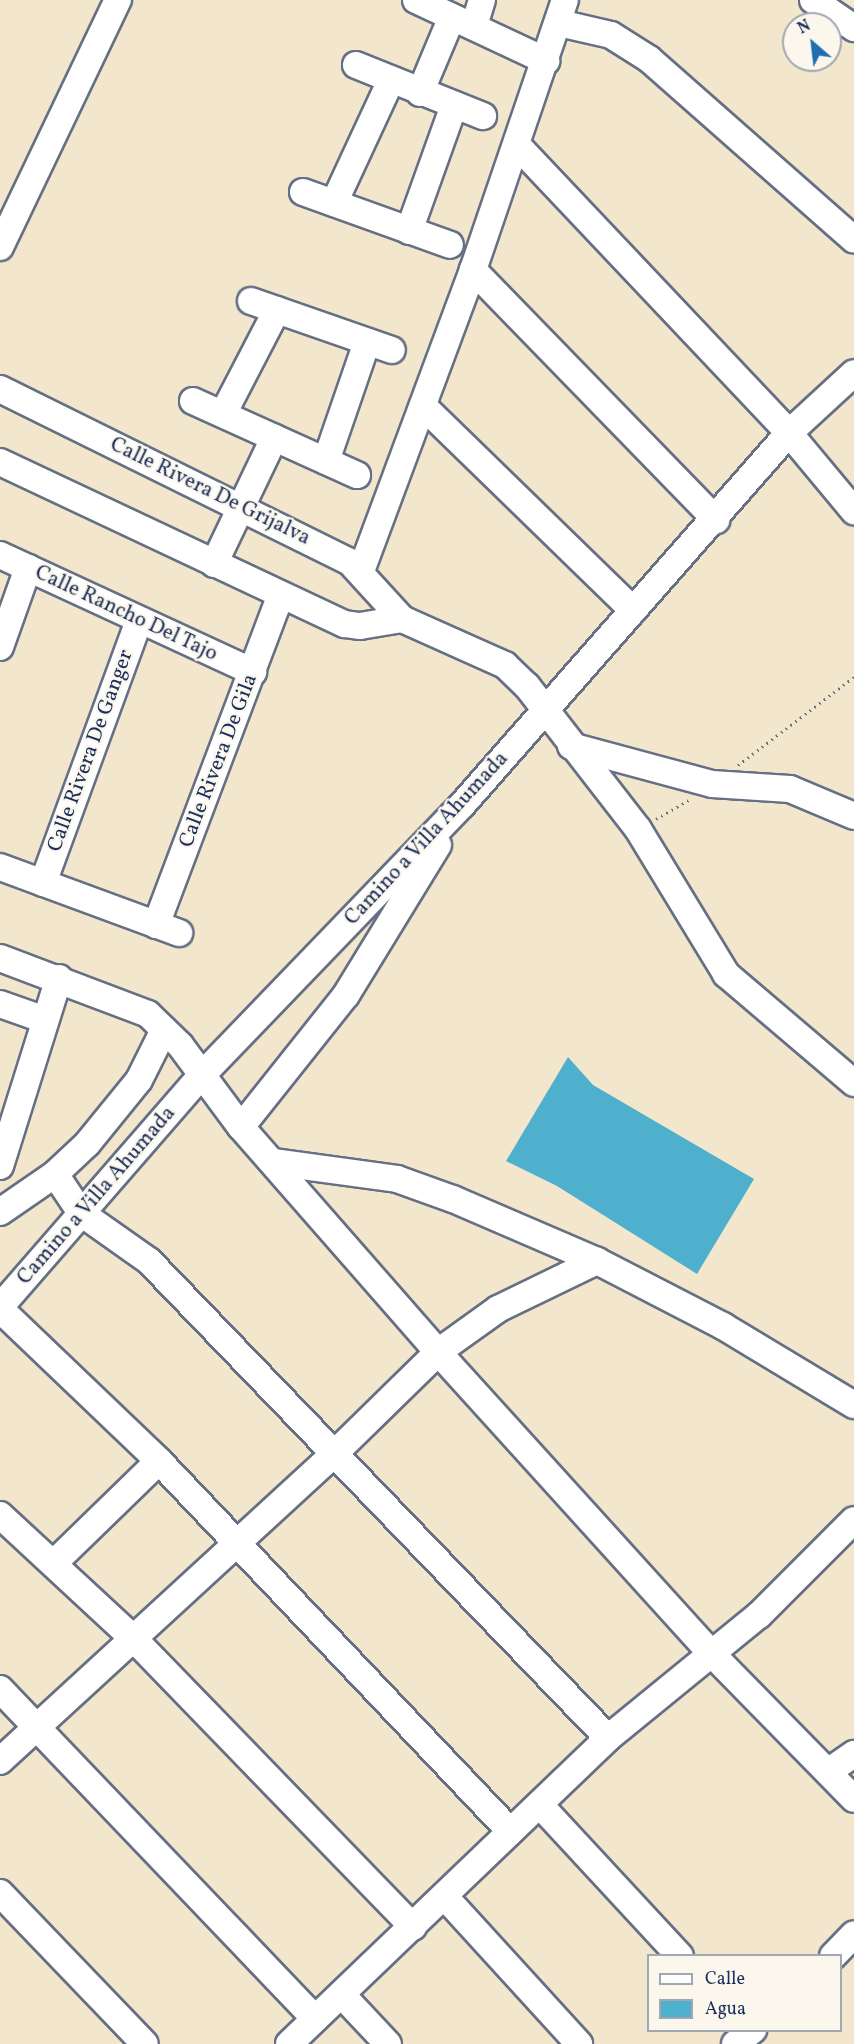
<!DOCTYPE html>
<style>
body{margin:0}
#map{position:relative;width:854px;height:2044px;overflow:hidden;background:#f2e7cc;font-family:Vollkorn,serif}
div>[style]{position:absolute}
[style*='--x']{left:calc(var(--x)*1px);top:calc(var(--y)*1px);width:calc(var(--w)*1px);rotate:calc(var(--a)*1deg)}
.water>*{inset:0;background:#4fb0ce}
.path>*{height:3px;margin-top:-1.5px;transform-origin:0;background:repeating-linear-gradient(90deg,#666f84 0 1.5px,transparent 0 6px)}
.roads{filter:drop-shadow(2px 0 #666f84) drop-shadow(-2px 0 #666f84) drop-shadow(0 2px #666f84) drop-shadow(0 -2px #666f84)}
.minor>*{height:26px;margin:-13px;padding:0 13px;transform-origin:13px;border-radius:13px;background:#fff}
span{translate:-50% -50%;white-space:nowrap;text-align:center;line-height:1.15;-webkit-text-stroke:4.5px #fbf7ec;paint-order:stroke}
.street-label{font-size:21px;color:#1b2f5e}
.legend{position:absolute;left:647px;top:1954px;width:195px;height:78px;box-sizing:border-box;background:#fbf7ec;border:2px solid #a1a7b3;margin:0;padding:8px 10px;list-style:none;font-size:18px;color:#1b2f5e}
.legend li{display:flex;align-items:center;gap:12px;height:30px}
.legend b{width:30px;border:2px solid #a1a7b3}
.north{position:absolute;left:782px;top:12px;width:60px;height:60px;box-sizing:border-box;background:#fbf7ec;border:2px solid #a1a7b3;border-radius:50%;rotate:332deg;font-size:16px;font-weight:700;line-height:24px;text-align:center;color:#1b2f5e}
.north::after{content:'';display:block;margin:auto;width:21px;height:27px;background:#1f6fb2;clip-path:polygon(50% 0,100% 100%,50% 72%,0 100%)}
</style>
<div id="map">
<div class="water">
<div style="clip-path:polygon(568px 1057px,593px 1085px,754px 1179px,697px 1274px,557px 1186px,506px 1161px)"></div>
</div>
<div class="path">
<div style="--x:738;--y:765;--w:146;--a:-37.2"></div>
<div style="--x:656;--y:819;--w:38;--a:-30"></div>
</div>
<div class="roads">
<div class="minor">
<div style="--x:416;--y:0;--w:144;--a:25.1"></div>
<div style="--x:813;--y:0;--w:50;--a:34.3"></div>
<div style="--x:559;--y:23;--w:53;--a:13"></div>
<div style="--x:611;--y:35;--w:45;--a:32.3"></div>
<div style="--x:649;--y:59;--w:273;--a:41.4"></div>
<div style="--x:474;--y:26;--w:27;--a:-73"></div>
<div style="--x:356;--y:65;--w:137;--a:21.9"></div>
<div style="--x:420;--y:93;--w:82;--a:-67.2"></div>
<div style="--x:517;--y:145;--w:396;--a:46.6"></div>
<div style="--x:789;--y:433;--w:102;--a:50.2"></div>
<div style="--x:303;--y:192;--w:156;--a:19.8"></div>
<div style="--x:334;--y:203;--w:136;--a:-65.1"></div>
<div style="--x:409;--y:231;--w:134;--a:-70.3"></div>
<div style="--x:0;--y:247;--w:274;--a:-64.5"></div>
<div style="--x:473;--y:270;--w:349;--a:45.8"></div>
<div style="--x:251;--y:301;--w:149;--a:19.2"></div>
<div style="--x:0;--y:389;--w:390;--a:26.3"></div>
<div style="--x:350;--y:562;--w:77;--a:47.6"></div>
<div style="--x:193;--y:401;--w:180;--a:24.3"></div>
<div style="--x:423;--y:406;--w:293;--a:44.2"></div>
<div style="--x:223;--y:414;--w:117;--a:-62.6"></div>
<div style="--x:326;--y:461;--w:126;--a:-71"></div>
<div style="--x:0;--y:462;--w:381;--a:25.2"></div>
<div style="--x:345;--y:624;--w:15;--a:8"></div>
<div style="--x:360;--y:626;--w:43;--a:-9.5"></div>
<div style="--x:402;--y:619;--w:113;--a:24.1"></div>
<div style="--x:505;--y:665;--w:30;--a:44"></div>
<div style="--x:527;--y:686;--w:181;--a:52.2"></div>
<div style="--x:638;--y:829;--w:170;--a:58.7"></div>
<div style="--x:726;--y:974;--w:168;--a:40.4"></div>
<div style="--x:0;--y:555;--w:279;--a:24.8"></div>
<div style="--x:214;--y:564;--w:140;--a:-64.5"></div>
<div style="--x:361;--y:571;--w:321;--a:-69.6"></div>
<div style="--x:473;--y:270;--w:285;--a:-71.2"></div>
<div style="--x:0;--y:647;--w:84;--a:-70.5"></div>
<div style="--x:571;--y:746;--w:146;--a:15.1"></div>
<div style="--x:712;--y:784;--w:78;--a:3.7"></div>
<div style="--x:790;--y:789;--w:69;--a:22.9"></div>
<div style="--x:0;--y:867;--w:191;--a:20.2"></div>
<div style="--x:43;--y:883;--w:280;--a:-69.9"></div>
<div style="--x:156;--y:925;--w:352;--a:-69.3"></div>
<div style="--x:0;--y:958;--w:158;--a:20.7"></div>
<div style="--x:148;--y:1014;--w:45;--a:44.1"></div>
<div style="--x:180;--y:1045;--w:102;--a:53.4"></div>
<div style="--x:241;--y:1127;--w:299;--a:48.8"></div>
<div style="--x:438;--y:1352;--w:406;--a:47.8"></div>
<div style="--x:711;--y:1653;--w:204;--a:45.6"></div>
<div style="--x:0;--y:1004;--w:48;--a:19.6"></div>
<div style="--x:241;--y:1127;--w:169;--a:-51.5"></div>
<div style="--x:346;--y:995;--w:176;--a:-58.5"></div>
<div style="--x:273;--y:1162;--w:125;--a:7.8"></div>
<div style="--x:397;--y:1179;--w:59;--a:19.7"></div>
<div style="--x:453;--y:1199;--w:157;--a:23.3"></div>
<div style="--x:597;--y:1261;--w:142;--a:27.3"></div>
<div style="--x:723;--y:1326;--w:153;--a:31.1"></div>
<div style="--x:0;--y:1166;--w:197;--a:-72.6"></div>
<div style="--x:55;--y:1174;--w:47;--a:56.3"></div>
<div style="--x:81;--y:1213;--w:83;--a:35.2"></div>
<div style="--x:149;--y:1261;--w:662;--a:46.1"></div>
<div style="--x:0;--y:1212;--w:67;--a:-34.6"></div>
<div style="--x:55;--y:1174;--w:44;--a:-43.2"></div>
<div style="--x:87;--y:1144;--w:82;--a:-50.9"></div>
<div style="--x:139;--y:1080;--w:56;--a:-63.4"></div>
<div style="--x:0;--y:1307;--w:308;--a:-49"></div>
<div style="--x:202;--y:1075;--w:375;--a:-46.1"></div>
<div style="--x:462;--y:805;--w:495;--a:-48.7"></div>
<div style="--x:789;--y:433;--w:88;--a:-42.7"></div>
<div style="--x:0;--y:1309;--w:220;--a:43.7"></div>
<div style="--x:159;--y:1461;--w:511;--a:46.51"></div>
<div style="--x:0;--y:1515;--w:183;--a:42.8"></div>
<div style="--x:134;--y:1639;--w:401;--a:45.9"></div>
<div style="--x:55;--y:1562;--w:145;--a:-44.2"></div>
<div style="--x:0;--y:1689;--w:456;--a:46.3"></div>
<div style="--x:0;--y:1761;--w:454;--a:-42.6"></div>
<div style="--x:334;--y:1454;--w:146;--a:-44.4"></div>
<div style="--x:438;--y:1352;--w:74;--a:-35.6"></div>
<div style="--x:498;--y:1309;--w:110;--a:-25.9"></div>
<div style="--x:828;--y:1772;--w:32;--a:-35"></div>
<div style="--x:540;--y:1805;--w:206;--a:47.2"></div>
<div style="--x:0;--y:1893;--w:209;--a:46.2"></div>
<div style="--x:445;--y:1897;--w:199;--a:47.6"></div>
<div style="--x:833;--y:1956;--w:30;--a:-46"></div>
<div style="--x:342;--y:1995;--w:67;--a:46.8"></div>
<div style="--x:289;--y:2044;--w:442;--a:-43.8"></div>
<div style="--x:608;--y:1738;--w:195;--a:-39.2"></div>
<div style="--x:759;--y:1615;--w:134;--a:-45"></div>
<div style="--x:735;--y:2044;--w:23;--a:-38"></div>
</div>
</div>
<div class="street-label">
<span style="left:210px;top:492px;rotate:26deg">Calle Rivera De Grijalva</span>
<span style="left:126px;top:614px;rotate:25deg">Calle Rancho Del Tajo</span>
<span style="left:91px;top:751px;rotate:-70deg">Calle Rivera De Ganger</span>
<span style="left:219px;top:761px;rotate:-69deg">Calle Rivera De Gila</span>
<span style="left:427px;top:839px;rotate:-47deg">Camino a Villa Ahumada</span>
<span style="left:97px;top:1196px;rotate:-49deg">Camino a Villa Ahumada</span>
</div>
<ul class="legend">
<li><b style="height:8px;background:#fff"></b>Calle</li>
<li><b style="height:16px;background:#4fb0ce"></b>Agua</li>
</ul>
<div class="north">N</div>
</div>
